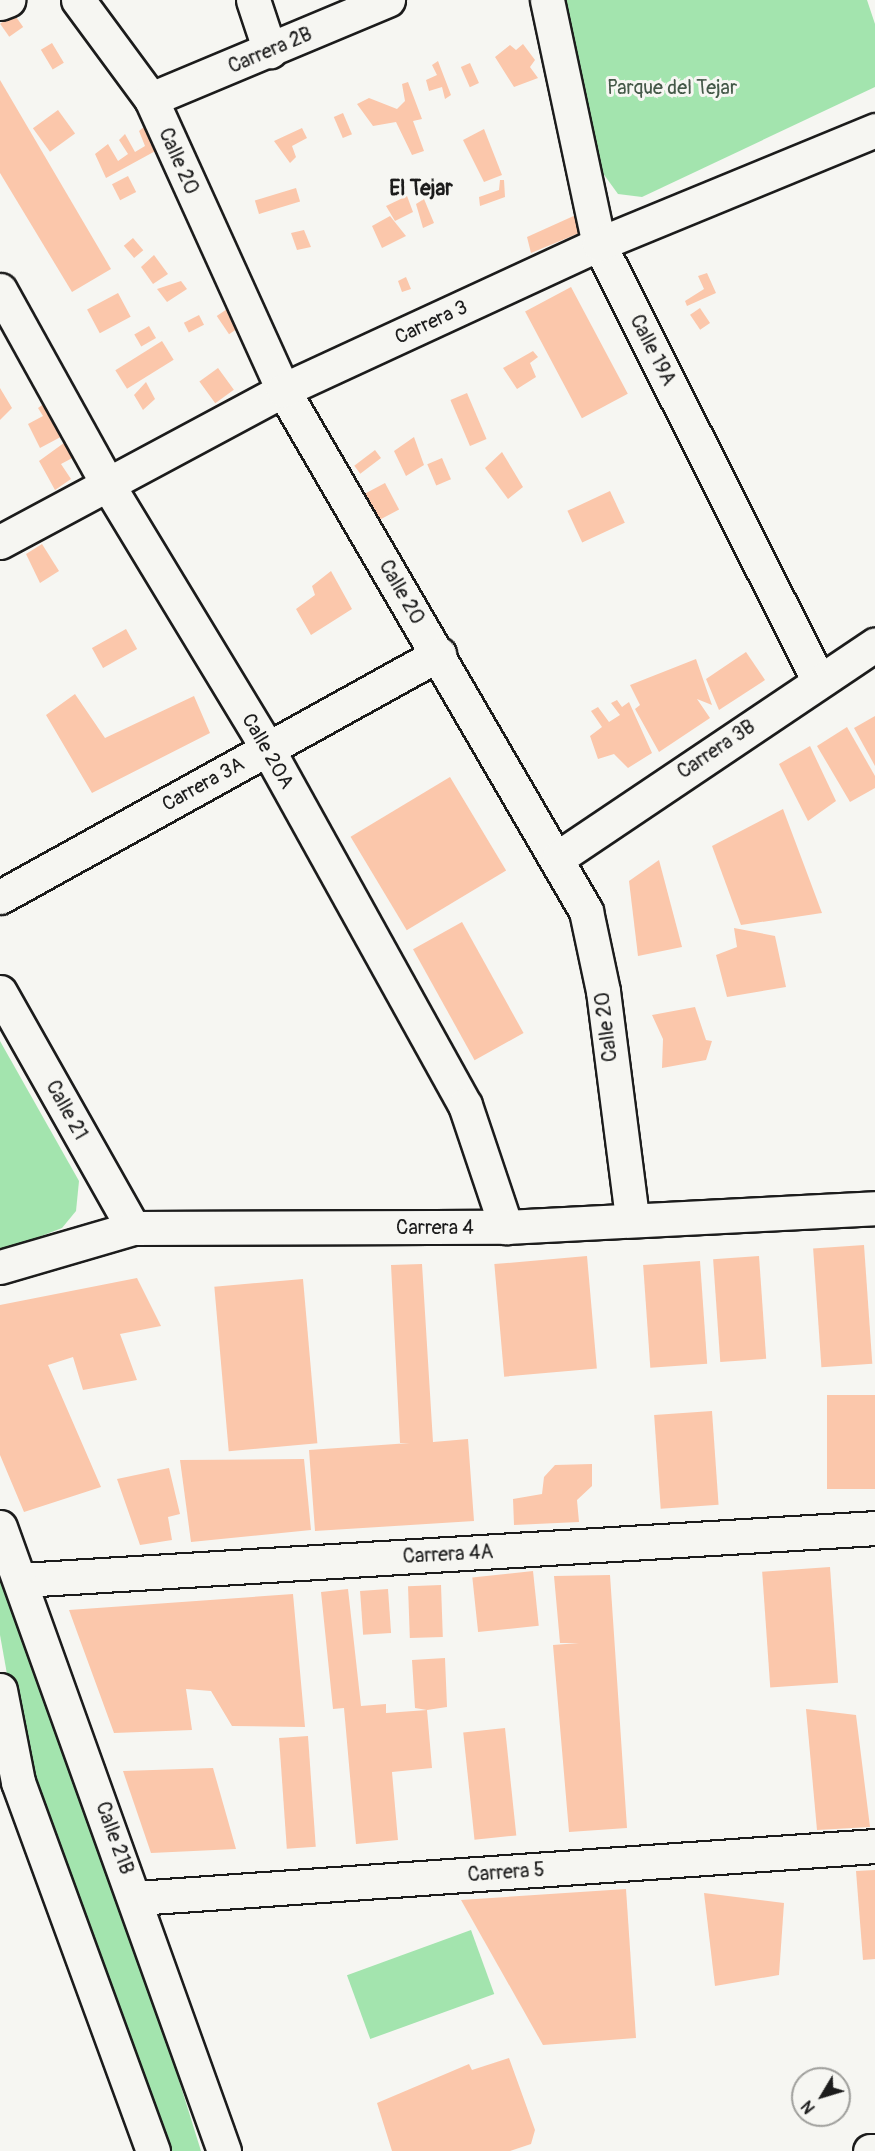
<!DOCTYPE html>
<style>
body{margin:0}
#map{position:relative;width:875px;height:2151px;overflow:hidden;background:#f6f6f2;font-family:Pangolin,sans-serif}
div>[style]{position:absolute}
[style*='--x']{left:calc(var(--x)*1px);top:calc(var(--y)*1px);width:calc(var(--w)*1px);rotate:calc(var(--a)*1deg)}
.green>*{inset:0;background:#a3e4ae;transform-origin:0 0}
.building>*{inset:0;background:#fbc7ab;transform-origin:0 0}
.roads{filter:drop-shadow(2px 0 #1c1c1c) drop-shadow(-2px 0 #1c1c1c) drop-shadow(0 2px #1c1c1c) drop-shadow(0 -2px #1c1c1c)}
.minor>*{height:33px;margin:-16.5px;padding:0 16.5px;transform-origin:16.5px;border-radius:16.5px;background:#f6f6f2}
.tertiary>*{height:33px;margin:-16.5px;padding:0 16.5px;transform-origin:16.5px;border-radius:16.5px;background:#f6f6f2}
span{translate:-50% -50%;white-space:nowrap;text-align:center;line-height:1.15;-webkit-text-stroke:6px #f6f6f2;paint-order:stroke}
.street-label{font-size:20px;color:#1c1c1c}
.park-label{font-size:20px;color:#445848}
.neighbourhood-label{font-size:21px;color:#1c1c1c;font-weight:700}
.north{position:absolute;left:791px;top:2067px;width:60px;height:60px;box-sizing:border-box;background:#f6f6f2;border:2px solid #9f9f9c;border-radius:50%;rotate:232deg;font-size:16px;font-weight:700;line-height:24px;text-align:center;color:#1c1c1c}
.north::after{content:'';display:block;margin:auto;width:21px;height:27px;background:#1c1c1c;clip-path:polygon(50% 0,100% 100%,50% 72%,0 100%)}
</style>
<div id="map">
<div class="green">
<div style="clip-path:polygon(562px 0,867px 0,875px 24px,875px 87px,642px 197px,618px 194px,602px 172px)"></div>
<div style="clip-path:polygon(0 1041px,79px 1181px,76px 1211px,62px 1228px,0 1252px)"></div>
<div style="clip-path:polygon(0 1569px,168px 2045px,201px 2151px,163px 2151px,24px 1769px,0 1635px)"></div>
<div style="left:471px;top:1930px;width:68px;height:132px;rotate:70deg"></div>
</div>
<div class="building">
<div style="left:14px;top:14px;width:16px;height:17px;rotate:55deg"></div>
<div style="left:52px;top:43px;width:23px;height:13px;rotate:59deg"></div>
<div style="clip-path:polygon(523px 44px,535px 60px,530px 67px,538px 78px,514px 87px,495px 57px,510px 45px,516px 50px)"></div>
<div style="clip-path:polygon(438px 61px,451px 95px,445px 99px,442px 87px,429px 91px,426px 80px,437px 75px,432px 65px)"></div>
<div style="left:470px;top:63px;width:22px;height:10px;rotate:66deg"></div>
<div style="clip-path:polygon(0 80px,111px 269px,72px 292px,0 173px)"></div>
<div style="clip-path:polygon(408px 82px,422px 119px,413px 121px,424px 151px,412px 155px,396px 122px,373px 126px,357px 104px,369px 98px,397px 109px,405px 101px,402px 84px)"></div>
<div style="left:58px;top:110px;width:29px;height:31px;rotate:54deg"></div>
<div style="left:343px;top:113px;width:23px;height:10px;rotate:67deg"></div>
<div style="clip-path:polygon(145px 126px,151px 144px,159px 138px,170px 143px,106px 178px,95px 154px,108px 144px,118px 161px,128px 154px,119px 140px,125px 134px,135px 152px,145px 146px,139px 131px)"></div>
<div style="clip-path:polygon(302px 128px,307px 138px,292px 146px,296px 157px,290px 163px,274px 141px)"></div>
<div style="clip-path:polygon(484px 129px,502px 175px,484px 182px,463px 140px)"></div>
<div style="left:128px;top:176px;width:18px;height:18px;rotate:63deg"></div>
<div style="clip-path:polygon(500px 180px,504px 180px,505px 197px,480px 206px,479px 197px,499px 190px)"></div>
<div style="left:296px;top:188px;width:14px;height:43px;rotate:73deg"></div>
<div style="clip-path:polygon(407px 196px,413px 212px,395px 221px,386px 206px)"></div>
<div style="clip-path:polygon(424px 199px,434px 223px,423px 228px,416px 204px)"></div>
<div style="clip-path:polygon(578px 214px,584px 231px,531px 253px,527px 237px)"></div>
<div style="clip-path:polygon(390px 216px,406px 236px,382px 248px,372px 226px)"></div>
<div style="clip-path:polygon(304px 230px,311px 247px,297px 250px,291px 233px)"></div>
<div style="left:133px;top:238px;width:16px;height:12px;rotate:50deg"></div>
<div style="clip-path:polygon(154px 255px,168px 274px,153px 284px,141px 267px)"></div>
<div style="clip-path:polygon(707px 273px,716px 293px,687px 306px,685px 301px,704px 289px,698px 276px)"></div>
<div style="clip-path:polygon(406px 277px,411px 289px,402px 292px,398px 281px)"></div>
<div style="clip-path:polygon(181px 281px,187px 289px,167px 302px,157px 289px)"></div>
<div style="left:571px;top:287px;width:121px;height:52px;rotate:62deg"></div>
<div style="left:118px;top:293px;width:27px;height:35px;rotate:62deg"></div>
<div style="left:230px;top:307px;width:22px;height:16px;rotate:56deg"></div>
<div style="left:700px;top:308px;width:18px;height:12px;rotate:56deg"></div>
<div style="left:199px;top:315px;width:11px;height:17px;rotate:63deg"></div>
<div style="left:149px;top:326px;width:14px;height:17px;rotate:60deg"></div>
<div style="left:162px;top:341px;width:22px;height:55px;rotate:58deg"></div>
<div style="clip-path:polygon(533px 351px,538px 357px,530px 363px,536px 377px,517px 389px,503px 368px)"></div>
<div style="left:218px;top:368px;width:27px;height:23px;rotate:54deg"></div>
<div style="clip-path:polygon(146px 382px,155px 399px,143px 410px,134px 395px)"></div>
<div style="clip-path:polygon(0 388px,12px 408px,0 420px)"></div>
<div style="left:467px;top:393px;width:50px;height:18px;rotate:67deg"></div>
<div style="clip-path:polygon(53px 397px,70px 432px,40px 448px,28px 424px,43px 416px,38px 408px)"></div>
<div style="clip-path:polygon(414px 437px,424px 465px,406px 476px,394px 451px)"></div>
<div style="clip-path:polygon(68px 440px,78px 455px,61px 464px,71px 479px,55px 490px,39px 461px)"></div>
<div style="left:375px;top:450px;width:10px;height:26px;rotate:53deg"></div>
<div style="clip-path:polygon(502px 452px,523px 487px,508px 499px,485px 468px)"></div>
<div style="left:442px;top:458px;width:23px;height:16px;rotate:67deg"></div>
<div style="left:385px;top:483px;width:30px;height:32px;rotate:62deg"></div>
<div style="left:610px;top:491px;width:35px;height:47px;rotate:65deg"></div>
<div style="clip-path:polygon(42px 544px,59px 571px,40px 583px,26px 554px)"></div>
<div style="clip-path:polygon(331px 571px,352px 609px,311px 635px,296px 609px,315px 595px,312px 586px)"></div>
<div style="left:126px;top:629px;width:23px;height:39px;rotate:61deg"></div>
<div style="clip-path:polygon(746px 652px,765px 680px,719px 710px,706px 679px)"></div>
<div style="clip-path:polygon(696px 659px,712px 705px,697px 699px,710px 718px,659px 752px,635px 709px,640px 705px,630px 685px)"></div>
<div style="clip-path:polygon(75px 694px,105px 738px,194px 696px,210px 733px,92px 793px,46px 715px)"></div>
<div style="clip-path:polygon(617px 700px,622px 707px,629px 702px,652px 753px,628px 768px,614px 754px,598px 759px,590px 736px,602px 727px,591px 711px,598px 707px,609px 722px,620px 715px,611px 703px)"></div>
<div style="clip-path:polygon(875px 716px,875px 766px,854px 728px)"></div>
<div style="clip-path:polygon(847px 727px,875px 776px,875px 788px,850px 802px,817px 746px)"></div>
<div style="clip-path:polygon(810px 746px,836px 801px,808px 821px,779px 764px)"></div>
<div style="left:450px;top:777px;width:109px;height:116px;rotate:59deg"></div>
<div style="clip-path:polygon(783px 809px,822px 913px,741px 925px,712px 846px)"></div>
<div style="clip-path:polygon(659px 860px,682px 947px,638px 956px,629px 881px)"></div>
<div style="left:462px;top:922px;width:127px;height:56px;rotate:61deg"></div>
<div style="clip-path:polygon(734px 928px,775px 936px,786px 987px,727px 997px,716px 955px,737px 947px)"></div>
<div style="clip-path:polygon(695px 1007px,706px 1040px,712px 1041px,706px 1060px,662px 1068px,663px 1039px,652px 1015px)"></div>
<div style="left:864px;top:1245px;width:119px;height:51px;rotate:86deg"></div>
<div style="left:587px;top:1256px;width:113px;height:93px;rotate:85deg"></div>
<div style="left:759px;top:1256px;width:103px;height:46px;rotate:86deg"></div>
<div style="left:700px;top:1261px;width:103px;height:57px;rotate:86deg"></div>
<div style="clip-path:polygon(422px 1264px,433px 1442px,468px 1439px,474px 1521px,315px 1531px,309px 1450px,410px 1443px,400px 1443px,391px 1265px)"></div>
<div style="clip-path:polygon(137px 1278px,161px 1326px,120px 1334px,137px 1380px,83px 1390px,73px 1357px,48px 1365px,101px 1487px,24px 1512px,0 1455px,0 1305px)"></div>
<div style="left:303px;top:1279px;width:165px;height:89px;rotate:85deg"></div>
<div style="left:875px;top:1395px;width:94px;height:48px;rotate:90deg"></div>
<div style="left:712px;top:1411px;width:94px;height:58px;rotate:86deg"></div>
<div style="clip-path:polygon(304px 1459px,311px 1530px,191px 1542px,180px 1460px)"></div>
<div style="clip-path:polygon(592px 1464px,592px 1486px,577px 1500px,579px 1522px,514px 1525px,513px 1499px,542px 1494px,544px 1477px,555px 1465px)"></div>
<div style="clip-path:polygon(169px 1468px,180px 1514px,168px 1517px,172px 1540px,140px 1545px,117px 1479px)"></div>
<div style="left:830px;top:1567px;width:116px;height:68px;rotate:86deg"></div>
<div style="left:533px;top:1571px;width:55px;height:61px;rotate:84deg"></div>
<div style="clip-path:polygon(610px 1575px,627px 1828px,569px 1832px,553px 1645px,579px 1643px,560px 1643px,554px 1576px)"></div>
<div style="left:441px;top:1585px;width:52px;height:33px;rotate:88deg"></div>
<div style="clip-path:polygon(348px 1589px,361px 1706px,386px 1704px,386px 1713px,427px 1710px,415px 1708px,412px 1660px,445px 1658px,447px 1707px,427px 1710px,432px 1768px,392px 1772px,398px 1840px,356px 1844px,344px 1708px,333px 1709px,321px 1592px)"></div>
<div style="left:388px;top:1589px;width:44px;height:28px;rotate:86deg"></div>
<div style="clip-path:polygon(293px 1594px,305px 1727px,232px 1726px,211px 1691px,186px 1689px,192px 1730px,114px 1733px,69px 1610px)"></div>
<div style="clip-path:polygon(806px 1709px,856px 1715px,870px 1827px,817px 1830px)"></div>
<div style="left:505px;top:1728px;width:108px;height:42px;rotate:84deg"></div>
<div style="left:308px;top:1736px;width:111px;height:29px;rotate:86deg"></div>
<div style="clip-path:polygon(213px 1768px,236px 1849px,151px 1853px,123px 1771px)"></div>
<div style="clip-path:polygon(875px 1870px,875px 1959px,863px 1960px,856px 1871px)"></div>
<div style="clip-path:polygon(626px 1889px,636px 2038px,543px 2045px,461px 1900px)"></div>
<div style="clip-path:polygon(704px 1893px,784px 1903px,779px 1975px,715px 1986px)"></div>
<div style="clip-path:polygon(509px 2058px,535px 2130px,531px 2144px,510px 2151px,392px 2151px,377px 2103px,469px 2064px,472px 2070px)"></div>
</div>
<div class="roads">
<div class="minor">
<div style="--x:78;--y:0;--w:123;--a:53.6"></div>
<div style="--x:151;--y:99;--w:320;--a:65.6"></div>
<div style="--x:283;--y:390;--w:603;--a:59.82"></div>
<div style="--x:586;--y:911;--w:82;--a:78"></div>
<div style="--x:603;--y:991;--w:227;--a:82.7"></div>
<div style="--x:253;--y:0;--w:54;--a:71.6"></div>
<div style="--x:547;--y:0;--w:249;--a:78"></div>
<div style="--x:599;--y:244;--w:488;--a:63.3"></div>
<div style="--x:0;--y:3;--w:9;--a:-21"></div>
<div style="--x:151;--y:99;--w:257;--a:-22.7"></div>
<div style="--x:0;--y:290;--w:223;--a:61"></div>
<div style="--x:108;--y:485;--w:307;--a:58.8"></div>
<div style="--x:267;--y:748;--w:408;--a:61"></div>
<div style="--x:465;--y:1105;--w:129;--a:71.4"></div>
<div style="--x:0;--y:542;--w:321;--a:-28.2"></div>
<div style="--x:283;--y:390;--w:348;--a:-24.8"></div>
<div style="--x:599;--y:244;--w:299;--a:-22.4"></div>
<div style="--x:559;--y:857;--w:381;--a:-33.9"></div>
<div style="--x:0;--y:897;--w:502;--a:-28.97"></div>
<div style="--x:0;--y:992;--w:271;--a:60.6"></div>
<div style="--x:21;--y:1580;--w:856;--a:-3.48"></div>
<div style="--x:137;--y:1898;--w:740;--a:-4.03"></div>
<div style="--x:870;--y:2151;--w:5;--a:0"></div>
</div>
<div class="tertiary">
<div style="--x:0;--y:1267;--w:139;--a:-16.3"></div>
<div style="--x:133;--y:1228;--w:373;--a:-0.2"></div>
<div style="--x:506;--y:1227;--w:369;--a:-2.9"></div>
<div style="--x:0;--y:1527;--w:663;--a:70.25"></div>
<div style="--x:0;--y:1690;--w:94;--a:78.9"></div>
<div style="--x:18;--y:1782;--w:393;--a:69.9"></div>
</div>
</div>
<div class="street-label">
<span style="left:270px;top:50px;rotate:-23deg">Carrera 2B</span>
<span style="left:179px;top:161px;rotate:66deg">Calle 20</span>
<span style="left:431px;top:322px;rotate:-25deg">Carrera 3</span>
<span style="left:653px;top:350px;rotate:63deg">Calle 19A</span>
<span style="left:402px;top:592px;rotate:60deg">Calle 20</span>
<span style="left:716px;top:749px;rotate:-34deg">Carrera 3B</span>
<span style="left:268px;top:751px;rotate:60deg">Calle 20A</span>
<span style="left:203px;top:784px;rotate:-29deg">Carrera 3A</span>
<span style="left:606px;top:1027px;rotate:-97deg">Calle 20</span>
<span style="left:67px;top:1110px;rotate:61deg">Calle 21</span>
<span style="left:435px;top:1227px">Carrera 4</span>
<span style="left:448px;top:1554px;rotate:-3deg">Carrera 4A</span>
<span style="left:115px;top:1838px;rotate:70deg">Calle 21B</span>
<span style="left:506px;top:1872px;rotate:-4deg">Carrera 5</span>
</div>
<div class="park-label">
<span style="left:672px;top:87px">Parque del Tejar</span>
</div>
<div class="neighbourhood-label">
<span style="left:421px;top:189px">El Tejar</span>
</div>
<div class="north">N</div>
</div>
